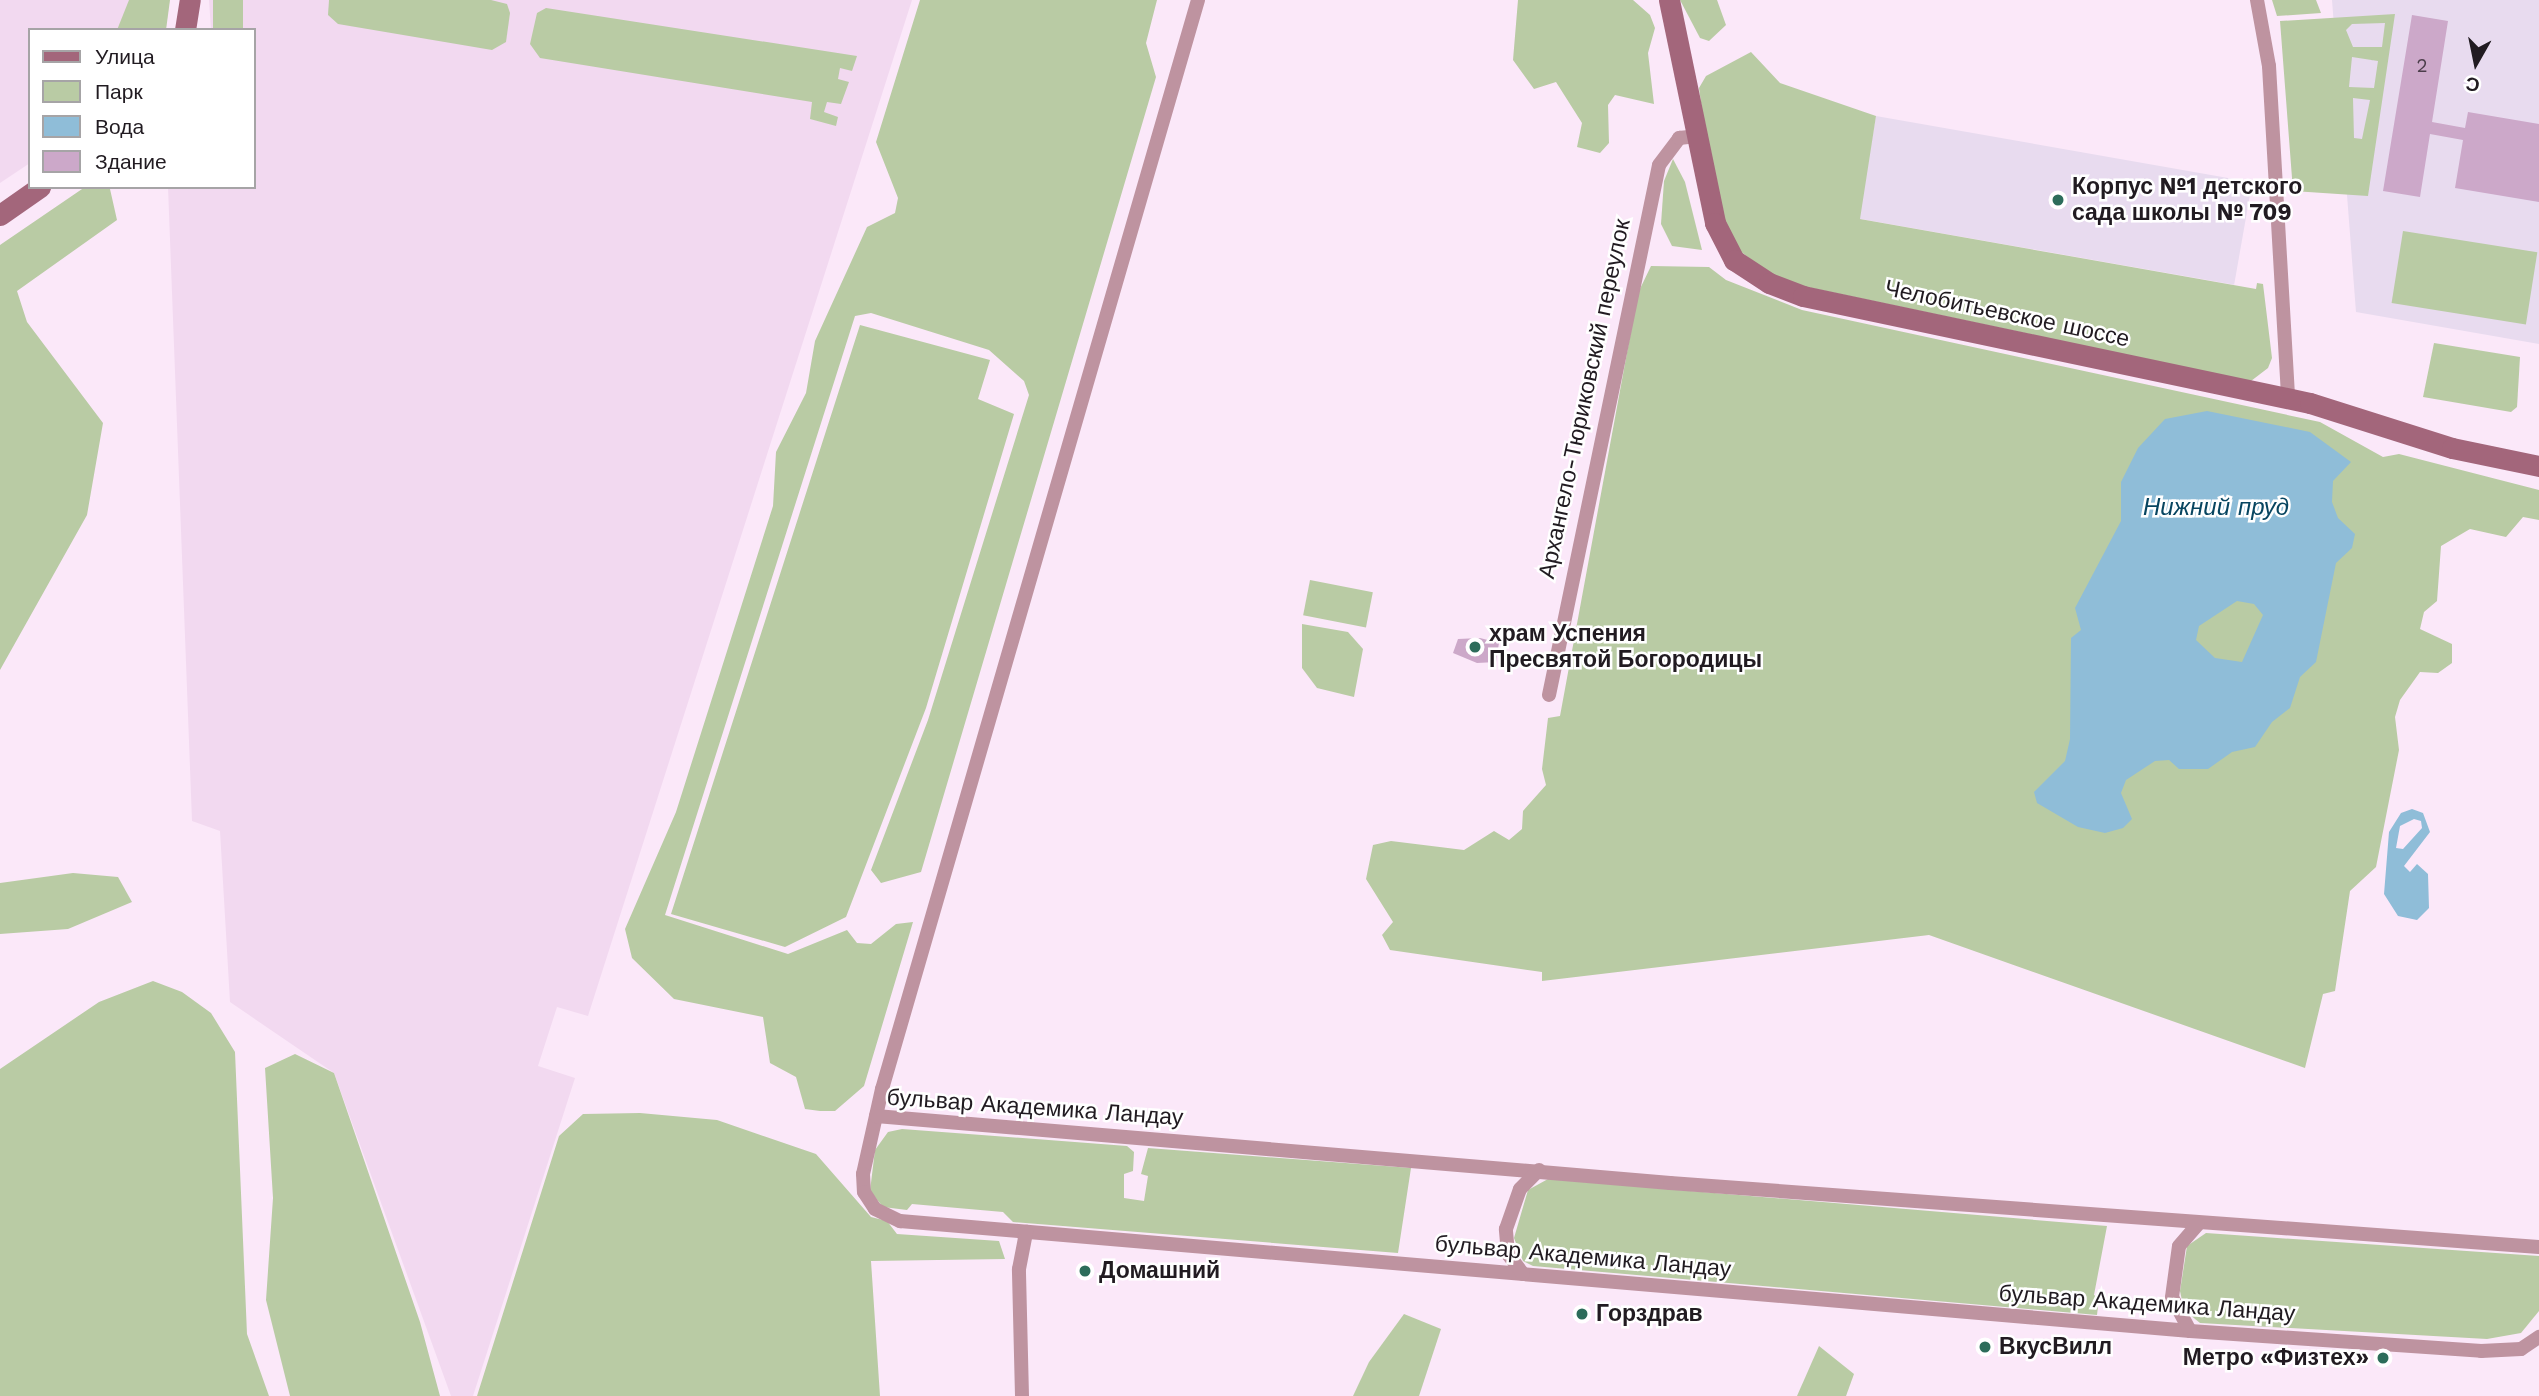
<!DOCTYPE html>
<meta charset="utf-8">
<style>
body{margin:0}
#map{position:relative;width:2539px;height:1396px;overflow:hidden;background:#fbe8f9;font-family:"Work Sans",sans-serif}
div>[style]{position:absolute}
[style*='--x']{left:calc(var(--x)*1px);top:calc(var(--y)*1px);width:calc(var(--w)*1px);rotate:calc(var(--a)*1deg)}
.built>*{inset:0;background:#f2d9f0}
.education>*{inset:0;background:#e8dbef;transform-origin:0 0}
.green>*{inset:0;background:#b9cba4;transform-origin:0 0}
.water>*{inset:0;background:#8fbdd8}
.building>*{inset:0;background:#cca8c9}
.street>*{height:14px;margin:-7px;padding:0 7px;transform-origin:7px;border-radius:7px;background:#be93a0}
.secondary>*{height:21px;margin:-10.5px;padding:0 10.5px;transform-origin:10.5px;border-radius:10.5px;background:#a3667b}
.dots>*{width:19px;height:19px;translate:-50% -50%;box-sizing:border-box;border:4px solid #fff;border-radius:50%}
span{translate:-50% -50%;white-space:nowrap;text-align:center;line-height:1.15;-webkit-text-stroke:5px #fff;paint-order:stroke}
.number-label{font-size:19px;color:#4c3e4b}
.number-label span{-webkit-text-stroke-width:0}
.poi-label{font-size:23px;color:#211b21;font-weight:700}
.left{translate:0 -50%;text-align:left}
.right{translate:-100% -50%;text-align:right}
.street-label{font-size:23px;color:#211b21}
.water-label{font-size:24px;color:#074560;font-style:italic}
.legend{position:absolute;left:28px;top:28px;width:228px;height:161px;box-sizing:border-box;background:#fff;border:2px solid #a6a4a6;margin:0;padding:9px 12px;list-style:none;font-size:21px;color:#211b21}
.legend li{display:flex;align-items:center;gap:14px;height:35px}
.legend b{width:35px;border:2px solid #a6a4a6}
.north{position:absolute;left:2441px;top:28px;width:70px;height:70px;-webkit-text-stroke:5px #fff;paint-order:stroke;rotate:189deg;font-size:19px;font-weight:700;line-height:28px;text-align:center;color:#211b21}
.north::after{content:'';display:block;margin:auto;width:24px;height:32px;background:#211b21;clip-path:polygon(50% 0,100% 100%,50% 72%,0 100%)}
</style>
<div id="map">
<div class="built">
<div style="clip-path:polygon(0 0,164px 0,158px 30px,30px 30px,30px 163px,0 183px)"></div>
<div style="clip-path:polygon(209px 0,912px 0,588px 1016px,557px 1007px,538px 1066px,575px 1078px,473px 1396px,451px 1396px,334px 1073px,230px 1002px,220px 831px,192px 821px,168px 187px,254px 187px,254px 30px,211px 30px)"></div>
</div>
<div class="education">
<div style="clip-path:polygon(2332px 0,2539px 0,2539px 344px,2356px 312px)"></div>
<div style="left:1876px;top:116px;width:382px;height:104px;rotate:10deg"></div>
</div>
<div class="green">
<div style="clip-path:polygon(129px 0,170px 0,166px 30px,117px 30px)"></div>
<div style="left:213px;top:0;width:30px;height:30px"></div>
<div style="clip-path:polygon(329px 0,491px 0,507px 4px,510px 13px,506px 42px,492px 50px,338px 24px,328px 15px)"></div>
<div style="clip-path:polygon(920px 0,1157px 0,1146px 43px,1156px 77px,921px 872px,881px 883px,871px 870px,928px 720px,1029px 395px,1024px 381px,989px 350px,871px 313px,855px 316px,665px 915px,788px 954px,847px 930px,857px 943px,871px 944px,896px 924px,913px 922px,864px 1086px,835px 1111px,820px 1111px,805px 1109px,796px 1077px,770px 1063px,763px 1017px,674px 999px,632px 958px,625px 929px,676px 812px,773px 506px,776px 452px,806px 393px,815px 341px,867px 227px,895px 213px,898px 198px,876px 142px)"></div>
<div style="clip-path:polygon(1518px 0,1633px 0,1650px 15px,1655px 28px,1648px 53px,1654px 104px,1615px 95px,1608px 105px,1609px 143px,1600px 153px,1577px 147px,1582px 123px,1556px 82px,1534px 89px,1513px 60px)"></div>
<div style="clip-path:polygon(1680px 0,1717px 0,1726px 25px,1709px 41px,1700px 38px)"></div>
<div style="clip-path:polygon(2272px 0,2316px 0,2321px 13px,2277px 16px)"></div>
<div style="clip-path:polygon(546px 8px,857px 56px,852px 71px,840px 68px,838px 79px,849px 82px,841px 104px,827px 102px,824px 112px,838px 117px,836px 126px,810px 119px,812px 102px,540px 58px,530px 44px,537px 13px)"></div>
<div style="clip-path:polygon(evenodd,2395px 14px,2368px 196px,2293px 191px,2280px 21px,2395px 14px,2385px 23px,2382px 47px,2353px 47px,2346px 30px,2352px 24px,2385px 23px,2395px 14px,2352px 57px,2378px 61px,2374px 88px,2349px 87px,2352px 57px,2395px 14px,2353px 98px,2370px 100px,2362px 139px,2354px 138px,2353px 98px)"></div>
<div style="clip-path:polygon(1751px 52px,1780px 83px,1876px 116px,1860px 219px,2256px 289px,2257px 283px,2263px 284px,2272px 358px,2268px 368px,2251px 381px,1802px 286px,1770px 274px,1732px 245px,1710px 167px,1699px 88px,1706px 76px)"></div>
<div style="clip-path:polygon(1673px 159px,1685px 182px,1702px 250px,1672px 246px,1661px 224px,1664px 181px)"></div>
<div style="clip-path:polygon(85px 187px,110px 189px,117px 220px,17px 291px,27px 322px,103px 423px,87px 515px,0 670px,0 245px)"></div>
<div style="left:2403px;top:231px;width:136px;height:73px;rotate:9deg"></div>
<div style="clip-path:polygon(1651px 266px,1709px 267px,1726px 280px,1802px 310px,2320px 422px,2383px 457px,2399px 454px,2539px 490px,2539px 520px,2523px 517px,2506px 537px,2470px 529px,2441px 546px,2437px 601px,2424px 612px,2420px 629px,2452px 644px,2452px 663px,2438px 673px,2420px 672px,2400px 700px,2395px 717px,2399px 750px,2376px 867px,2350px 891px,2335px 991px,2323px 994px,2305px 1068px,1929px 935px,1542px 981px,1542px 972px,1390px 950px,1382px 935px,1393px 922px,1366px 879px,1373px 845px,1391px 841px,1464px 850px,1494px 831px,1509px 840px,1522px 829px,1523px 811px,1546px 785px,1542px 769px,1548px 718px,1560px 716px,1638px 293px)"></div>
<div style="clip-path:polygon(860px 325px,990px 360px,978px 399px,1014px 414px,926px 708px,846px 917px,785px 947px,671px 914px)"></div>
<div style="clip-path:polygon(2434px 343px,2520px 357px,2517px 407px,2511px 412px,2423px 397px)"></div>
<div style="left:1310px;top:580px;width:64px;height:36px;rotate:11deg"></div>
<div style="clip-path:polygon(1302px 624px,1348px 632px,1363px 649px,1354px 697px,1317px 688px,1302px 668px)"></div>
<div style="clip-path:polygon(73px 873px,118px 877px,132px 902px,68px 929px,0 934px,0 883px)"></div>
<div style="clip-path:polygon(153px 981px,182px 992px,211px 1013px,235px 1052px,247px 1334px,269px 1396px,0 1396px,0 1069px,99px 1002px)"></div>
<div style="clip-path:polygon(295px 1054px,334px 1073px,420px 1322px,440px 1396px,290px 1396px,266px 1300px,273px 1198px,265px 1068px)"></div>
<div style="clip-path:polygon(640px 1113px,717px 1120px,816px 1154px,871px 1217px,887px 1221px,897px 1234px,999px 1241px,1005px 1259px,871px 1261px,880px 1396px,477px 1396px,559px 1136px,583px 1114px)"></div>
<div style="clip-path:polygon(902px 1129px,1127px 1146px,1134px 1152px,1133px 1171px,1124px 1174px,1124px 1198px,1144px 1201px,1148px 1176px,1141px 1174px,1148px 1148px,1411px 1168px,1398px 1253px,1013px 1222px,1003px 1212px,912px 1204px,907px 1210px,883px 1207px,870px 1191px,875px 1150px,888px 1132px)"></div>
<div style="clip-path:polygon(1548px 1179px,2107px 1226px,2094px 1295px,2099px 1298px,2097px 1315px,1533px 1266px,1523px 1261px,1514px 1238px,1528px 1190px)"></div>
<div style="clip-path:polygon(2206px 1233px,2539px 1256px,2539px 1311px,2521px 1333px,2487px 1339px,2200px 1323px,2184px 1310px,2180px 1291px,2187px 1246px)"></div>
<div style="clip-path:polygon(1404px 1314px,1441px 1329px,1419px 1396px,1353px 1396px,1369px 1362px)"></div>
<div style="clip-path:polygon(1819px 1346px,1854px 1374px,1846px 1396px,1797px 1396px)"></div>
</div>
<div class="water">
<div style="clip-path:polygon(evenodd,2207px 411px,2310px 432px,2351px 462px,2333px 481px,2332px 502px,2338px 518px,2355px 534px,2352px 548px,2336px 563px,2316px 662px,2300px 677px,2290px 708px,2272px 722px,2255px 747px,2232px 752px,2208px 769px,2179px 769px,2169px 760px,2155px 761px,2126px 780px,2121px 793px,2132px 819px,2123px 828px,2105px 833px,2078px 827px,2037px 803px,2034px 792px,2065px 761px,2070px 739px,2071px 638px,2081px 630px,2075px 608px,2121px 521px,2121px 482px,2138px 448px,2165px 419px,2207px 411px,2237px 601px,2254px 604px,2263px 615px,2242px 662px,2215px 658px,2196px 640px,2199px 626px,2237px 601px)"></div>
<div style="clip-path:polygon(evenodd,2412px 809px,2423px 813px,2430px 832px,2404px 866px,2410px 872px,2417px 864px,2428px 874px,2429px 908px,2417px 920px,2398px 916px,2384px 894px,2389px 832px,2401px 813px,2412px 809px,2414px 819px,2421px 821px,2422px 828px,2403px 849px,2396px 848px,2400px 826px,2414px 819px)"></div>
</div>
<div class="building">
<div style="clip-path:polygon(2412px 15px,2448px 21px,2432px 122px,2465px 128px,2468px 112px,2539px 124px,2539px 202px,2455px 188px,2463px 140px,2430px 134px,2420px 197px,2383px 191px)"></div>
<div style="clip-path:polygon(1480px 638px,1499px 643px,1496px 662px,1477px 663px,1453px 653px,1458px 639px)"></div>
</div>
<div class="street">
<div style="--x:1198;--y:0;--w:1134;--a:106.18"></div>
<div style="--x:882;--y:1089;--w:87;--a:102.6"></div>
<div style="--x:863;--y:1174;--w:18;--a:87"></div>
<div style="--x:864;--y:1192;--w:20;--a:57"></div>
<div style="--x:875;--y:1209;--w:28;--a:26"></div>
<div style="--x:900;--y:1221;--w:1295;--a:4.87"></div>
<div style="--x:2190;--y:1331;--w:292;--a:3.9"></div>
<div style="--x:2481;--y:1351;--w:40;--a:-2.9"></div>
<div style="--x:2521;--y:1349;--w:22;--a:-34"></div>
<div style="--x:2257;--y:0;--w:67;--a:79.7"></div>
<div style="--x:2269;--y:66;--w:334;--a:86.7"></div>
<div style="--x:1549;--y:695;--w:541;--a:-78.27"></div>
<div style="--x:1659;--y:165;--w:34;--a:-53"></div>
<div style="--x:1679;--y:138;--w:18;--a:-6"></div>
<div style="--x:876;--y:1116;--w:797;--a:4.82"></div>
<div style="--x:1670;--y:1183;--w:871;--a:4.21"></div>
<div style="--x:1523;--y:1274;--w:25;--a:-127"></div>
<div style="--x:1508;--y:1254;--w:25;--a:-95"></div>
<div style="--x:1506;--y:1229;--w:42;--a:-70.7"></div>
<div style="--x:1520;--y:1189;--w:27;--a:-45"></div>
<div style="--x:2190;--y:1331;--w:38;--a:-118"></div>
<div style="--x:2172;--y:1297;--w:51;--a:-82.2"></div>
<div style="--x:2179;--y:1246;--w:29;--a:-49"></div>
<div style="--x:1022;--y:1396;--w:127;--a:-91.4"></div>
<div style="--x:1019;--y:1269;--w:38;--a:-79"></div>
</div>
<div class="secondary">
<div style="--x:1669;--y:0;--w:228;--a:78.3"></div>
<div style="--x:1715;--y:223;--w:42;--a:62.8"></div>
<div style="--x:1734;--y:260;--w:42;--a:33.3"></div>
<div style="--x:1769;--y:283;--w:36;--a:21"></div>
<div style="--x:1803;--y:296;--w:518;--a:11.92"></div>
<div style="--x:2310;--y:403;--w:149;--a:17.6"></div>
<div style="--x:2452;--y:448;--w:89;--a:11.7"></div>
<div style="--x:185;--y:30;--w:30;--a:-81"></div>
<div style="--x:0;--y:215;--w:49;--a:-35"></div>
</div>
<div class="dots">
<div style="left:2058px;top:200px;background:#2c6c5a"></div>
<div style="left:1475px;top:647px;background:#2c6c5a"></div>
<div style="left:1085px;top:1271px;background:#2c6c5a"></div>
<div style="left:1582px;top:1314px;background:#2c6c5a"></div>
<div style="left:1985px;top:1347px;background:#2c6c5a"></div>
<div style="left:2383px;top:1358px;background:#2c6c5a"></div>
</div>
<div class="number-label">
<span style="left:2422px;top:66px">2</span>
</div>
<div class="poi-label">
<span class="left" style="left:2072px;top:200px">Корпус №1 детского<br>сада школы № 709</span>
<span class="left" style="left:1489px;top:647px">храм Успения<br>Пресвятой Богородицы</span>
<span class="left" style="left:1099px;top:1271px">Домашний</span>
<span class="left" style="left:1596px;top:1314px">Горздрав</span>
<span class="left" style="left:1999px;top:1347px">ВкусВилл</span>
<span class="right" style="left:2369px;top:1358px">Метро «Физтех»</span>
</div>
<div class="street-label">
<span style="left:2007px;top:314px;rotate:12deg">Челобитьевское шоссе</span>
<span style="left:1585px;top:399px;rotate:-78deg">Архангело-Тюриковский переулок</span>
<span style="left:1035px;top:1108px;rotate:4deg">бульвар Академика Ландау</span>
<span style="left:1583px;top:1257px;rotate:5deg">бульвар Академика Ландау</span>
<span style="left:2147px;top:1304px;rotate:4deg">бульвар Академика Ландау</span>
</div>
<div class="water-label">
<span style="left:2216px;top:508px">Нижний пруд</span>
</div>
<ul class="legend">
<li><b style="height:9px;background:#a3667b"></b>Улица</li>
<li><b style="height:19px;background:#b9cba4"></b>Парк</li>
<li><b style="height:19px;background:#8fbdd8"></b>Вода</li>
<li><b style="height:19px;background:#cca8c9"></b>Здание</li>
</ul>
<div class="north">С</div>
</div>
